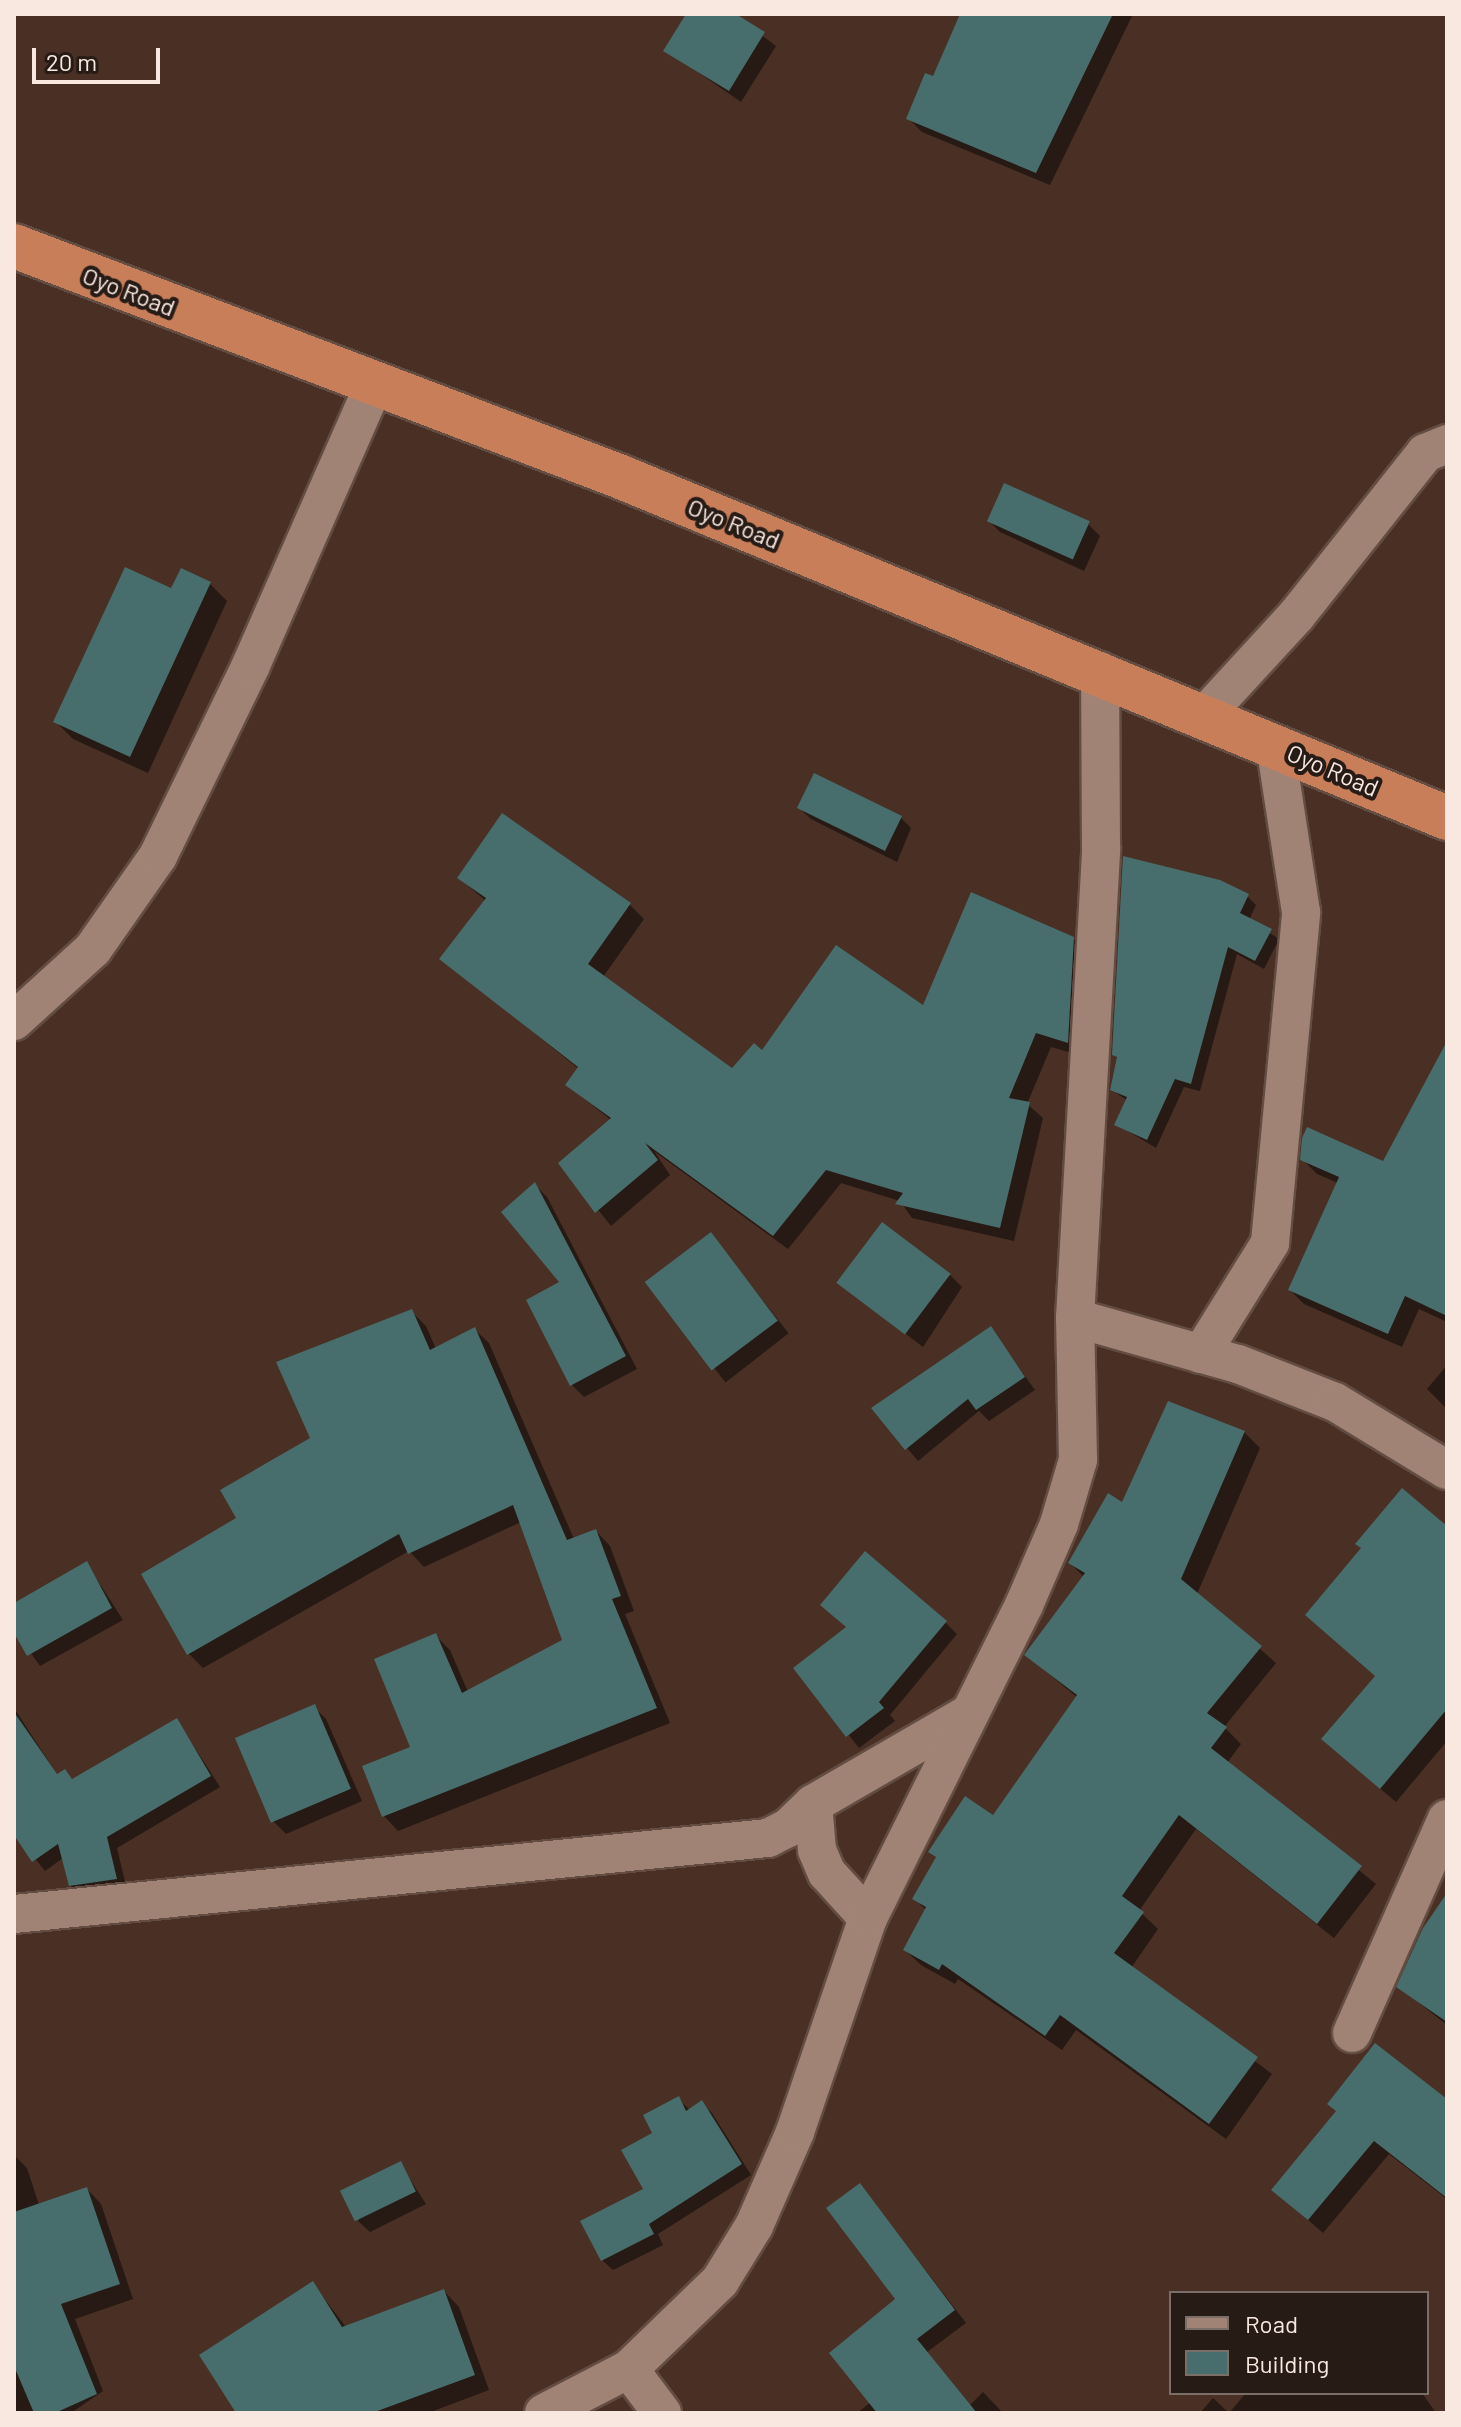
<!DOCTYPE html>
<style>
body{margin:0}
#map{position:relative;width:1461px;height:2427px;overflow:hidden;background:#492f24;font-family:Barlow,sans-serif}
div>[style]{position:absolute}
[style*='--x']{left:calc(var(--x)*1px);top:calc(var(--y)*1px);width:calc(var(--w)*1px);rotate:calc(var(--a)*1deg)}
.shadow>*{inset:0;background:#0007;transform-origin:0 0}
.building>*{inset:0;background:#476d6c;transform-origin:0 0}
.roads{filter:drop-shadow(2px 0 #634d43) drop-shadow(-2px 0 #634d43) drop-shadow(0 2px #634d43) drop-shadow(0 -2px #634d43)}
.minor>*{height:38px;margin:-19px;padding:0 19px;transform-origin:19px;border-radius:19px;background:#a18375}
.trunk>*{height:44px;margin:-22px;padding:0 22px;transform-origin:22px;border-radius:22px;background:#c97e5a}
span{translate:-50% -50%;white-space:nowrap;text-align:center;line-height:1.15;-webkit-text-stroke:8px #271b16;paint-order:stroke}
.street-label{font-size:24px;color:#f9e8e0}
.frame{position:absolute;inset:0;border:16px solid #f9e8e0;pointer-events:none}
.legend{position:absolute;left:1169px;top:2291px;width:260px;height:104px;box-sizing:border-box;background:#271b16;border:2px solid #7b6d67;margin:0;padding:10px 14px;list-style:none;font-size:24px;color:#f9e8e0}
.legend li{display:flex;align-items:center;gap:16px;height:40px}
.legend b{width:40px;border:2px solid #7b6d67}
.scale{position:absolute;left:32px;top:48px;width:128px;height:36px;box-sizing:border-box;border:4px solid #f9e8e0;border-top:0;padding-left:10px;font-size:24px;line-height:28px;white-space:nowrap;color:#f9e8e0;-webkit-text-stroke:6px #271b16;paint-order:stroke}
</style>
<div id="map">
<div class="shadow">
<div style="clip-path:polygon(688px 14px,733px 14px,776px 46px,741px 102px,666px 50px)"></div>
<div style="clip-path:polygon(963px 14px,1133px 14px,1050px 185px,922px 132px,908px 118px,934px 78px)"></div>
<div style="clip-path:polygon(988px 520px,1088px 524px,1100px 536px,1084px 571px,1000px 532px)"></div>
<div style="clip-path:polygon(209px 583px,227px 601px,148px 773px,73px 739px,55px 721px,172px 591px)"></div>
<div style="clip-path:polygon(799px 808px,899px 816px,911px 828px,897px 862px,811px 819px)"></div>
<div style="clip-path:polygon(459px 878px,630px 905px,644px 919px,603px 977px,732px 1071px,762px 1053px,924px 1008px,1073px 939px,1088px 954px,1082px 1056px,1051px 1047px,1027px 1104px,1043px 1118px,1014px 1241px,912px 1218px,900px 1201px,841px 1183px,788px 1249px,654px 1151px,670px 1175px,611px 1226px,561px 1163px,611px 1120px,567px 1085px,579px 1069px,442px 959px,486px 901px)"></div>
<div style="clip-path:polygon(1247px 896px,1256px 905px,1249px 920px,1279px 939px,1264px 969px,1237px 954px,1200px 1091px,1184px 1087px,1156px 1148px,1116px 1124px,1128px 1101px,1112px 1090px,1118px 1059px,1114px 1054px)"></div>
<div style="clip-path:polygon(1447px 1072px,1447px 1322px,1419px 1309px,1402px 1347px,1304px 1304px,1290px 1290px,1338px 1183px,1317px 1174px,1302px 1159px,1383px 1163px)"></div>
<div style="clip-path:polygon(535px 1185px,547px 1197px,637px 1369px,584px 1397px,572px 1385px,528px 1301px,562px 1283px)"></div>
<div style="left:711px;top:1234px;width:126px;height:80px;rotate:52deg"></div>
<div style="clip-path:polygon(950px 1275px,962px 1287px,923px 1347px,839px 1283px)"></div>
<div style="clip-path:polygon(412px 1312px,426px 1326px,436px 1349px,474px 1329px,489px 1343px,574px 1539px,596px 1531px,610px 1546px,634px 1611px,625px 1614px,670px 1723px,398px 1831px,384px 1816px,412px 1748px,436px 1636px,450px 1650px,468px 1692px,564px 1641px,521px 1522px,424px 1567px,409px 1551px,203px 1668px,188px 1653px,239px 1519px,312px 1439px)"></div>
<div style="clip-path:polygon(991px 1329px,1035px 1390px,989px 1421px,979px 1411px,918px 1461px,874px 1409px)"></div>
<div style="clip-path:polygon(1447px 1365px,1447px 1409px,1427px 1389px)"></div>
<div style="clip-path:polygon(1244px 1432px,1260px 1448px,1197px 1594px,1276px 1663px,1224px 1727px,1241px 1744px,1227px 1763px,1376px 1884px,1334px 1938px,1196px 1829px,1139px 1911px,1158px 1929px,1131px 1968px,1272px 2074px,1226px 2139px,1076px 2030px,1062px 2050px,958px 1979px,955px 1984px,921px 1965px,905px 1950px,927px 1911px,915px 1899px,938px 1859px,931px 1852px,993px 1817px,1078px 1698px,1026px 1655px,1084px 1577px,1070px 1563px,1122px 1505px)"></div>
<div style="clip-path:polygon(1447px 1528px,1447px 1741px,1396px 1802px,1338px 1753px,1377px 1677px,1307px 1615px)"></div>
<div style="clip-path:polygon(87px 1564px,123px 1620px,40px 1666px,14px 1629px,14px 1605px)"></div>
<div style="clip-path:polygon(945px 1622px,957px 1634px,890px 1715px,895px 1721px,859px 1748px,796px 1668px,848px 1628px)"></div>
<div style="clip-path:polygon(314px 1707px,326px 1719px,362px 1801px,286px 1834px,274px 1822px)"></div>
<div style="clip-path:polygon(14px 1708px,58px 1776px,65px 1772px,74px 1781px,177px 1720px,220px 1787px,117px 1848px,127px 1890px,82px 1896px,70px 1885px,63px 1858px,45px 1871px,14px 1832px)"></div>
<div style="clip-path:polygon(1447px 1931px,1447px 2025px,1399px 1987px)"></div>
<div style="clip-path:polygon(678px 2099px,690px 2110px,702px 2103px,712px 2113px,751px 2175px,658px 2234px,663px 2245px,613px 2270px,602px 2260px,645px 2190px,655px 2134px)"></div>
<div style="clip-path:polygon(1447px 2102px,1447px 2199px,1389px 2154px,1323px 2233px,1273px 2189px)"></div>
<div style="clip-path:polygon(14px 2155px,27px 2168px,39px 2205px,87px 2189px,101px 2204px,133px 2299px,75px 2319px,103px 2391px,71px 2413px,14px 2413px)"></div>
<div style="clip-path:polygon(400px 2164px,426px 2204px,370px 2232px,358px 2221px)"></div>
<div style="clip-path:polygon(860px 2185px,966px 2323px,927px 2352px,970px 2405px,983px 2392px,1003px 2413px,857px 2413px,871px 2402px,897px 2300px)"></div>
<div style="clip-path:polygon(313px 2284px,346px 2327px,444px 2291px,459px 2307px,489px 2390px,428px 2413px,239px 2413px)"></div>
<div style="clip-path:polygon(1246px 2393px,1422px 2393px,1436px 2413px,1200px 2413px,1213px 2398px,1229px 2413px)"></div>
</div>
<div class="building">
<div style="clip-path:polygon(686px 14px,736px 14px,765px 32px,729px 91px,663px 51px)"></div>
<div style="clip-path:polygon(960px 14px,1113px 14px,1036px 173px,906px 119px,925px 73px,933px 76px)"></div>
<div style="left:1004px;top:483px;width:94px;height:42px;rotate:24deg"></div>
<div style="clip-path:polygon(125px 567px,171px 588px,181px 568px,211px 582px,130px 757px,53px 722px)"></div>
<div style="left:814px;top:773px;width:98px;height:39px;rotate:26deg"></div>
<div style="clip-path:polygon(502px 813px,631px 903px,588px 964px,732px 1068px,754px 1043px,762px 1050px,836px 945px,923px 1005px,971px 892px,1074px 937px,1068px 1043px,1036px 1033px,1009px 1098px,1030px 1102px,1000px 1228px,895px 1204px,903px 1193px,826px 1170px,773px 1236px,645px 1143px,658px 1160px,595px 1213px,558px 1163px,611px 1118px,565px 1085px,578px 1067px,439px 959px,486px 898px,457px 878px)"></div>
<div style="clip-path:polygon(1123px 856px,1220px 880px,1249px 894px,1240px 913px,1272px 929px,1255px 961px,1228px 947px,1191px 1084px,1175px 1079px,1147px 1140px,1114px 1125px,1127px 1097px,1110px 1090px,1117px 1057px,1112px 1055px)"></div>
<div style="clip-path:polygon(1447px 1041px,1447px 1316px,1405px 1296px,1388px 1334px,1288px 1290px,1339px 1177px,1300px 1160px,1302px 1138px,1307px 1127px,1383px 1161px)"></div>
<div style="clip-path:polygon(535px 1182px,626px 1356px,570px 1386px,526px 1300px,559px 1282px,501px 1212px)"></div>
<div style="left:882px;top:1222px;width:86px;height:76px;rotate:37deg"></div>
<div style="left:711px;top:1232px;width:111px;height:83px;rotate:53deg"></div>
<div style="clip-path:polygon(412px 1309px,430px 1350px,475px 1327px,567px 1540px,596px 1529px,621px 1596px,612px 1599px,657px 1708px,382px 1817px,362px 1766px,410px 1747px,374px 1659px,436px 1633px,462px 1693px,562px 1640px,513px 1505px,408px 1554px,399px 1534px,187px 1655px,141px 1574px,236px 1518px,220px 1490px,310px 1438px,276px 1362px)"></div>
<div style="clip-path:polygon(991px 1326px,1025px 1377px,976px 1410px,968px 1399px,905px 1450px,871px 1408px)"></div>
<div style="clip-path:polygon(1168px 1401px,1245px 1431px,1181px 1579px,1262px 1646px,1207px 1713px,1227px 1727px,1211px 1748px,1362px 1866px,1317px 1924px,1179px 1815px,1122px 1896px,1144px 1912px,1114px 1953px,1258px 2057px,1209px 2124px,1060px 2015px,1045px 2036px,942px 1964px,939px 1970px,903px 1950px,926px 1907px,912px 1899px,936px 1857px,928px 1852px,965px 1796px,993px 1815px,1077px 1695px,1024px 1655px,1085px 1573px,1068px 1563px,1108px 1493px,1122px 1502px)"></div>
<div style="clip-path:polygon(1402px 1488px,1447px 1526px,1447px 1709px,1380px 1789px,1321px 1739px,1375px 1676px,1305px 1615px,1361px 1548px,1355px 1544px)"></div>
<div style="clip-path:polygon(865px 1551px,947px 1621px,879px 1702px,884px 1708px,846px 1737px,793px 1668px,846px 1627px,820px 1605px)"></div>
<div style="clip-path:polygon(87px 1561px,112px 1608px,27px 1656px,14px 1633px,14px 1603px)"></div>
<div style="left:315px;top:1704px;width:92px;height:87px;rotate:67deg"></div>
<div style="clip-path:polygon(14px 1712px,57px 1774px,65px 1769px,72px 1779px,177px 1718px,211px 1776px,107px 1837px,117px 1879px,69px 1886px,58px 1844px,32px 1862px,14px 1835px)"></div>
<div style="clip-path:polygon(1447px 1893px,1447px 2022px,1396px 1987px,1423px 1928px)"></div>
<div style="clip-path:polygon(1375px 2043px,1447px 2099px,1447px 2198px,1374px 2141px,1308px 2220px,1271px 2190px,1336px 2111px,1327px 2104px)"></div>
<div style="clip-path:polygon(679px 2096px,686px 2111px,702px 2100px,742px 2164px,649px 2224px,654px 2234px,601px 2261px,580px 2221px,643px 2189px,621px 2150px,652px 2133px,643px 2115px)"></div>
<div style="left:401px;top:2161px;width:34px;height:68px;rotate:64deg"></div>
<div style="clip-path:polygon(860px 2183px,955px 2310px,917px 2339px,977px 2413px,877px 2413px,829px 2353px,895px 2299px,826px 2208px)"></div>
<div style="clip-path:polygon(87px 2187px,120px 2284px,61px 2304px,97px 2394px,55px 2413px,34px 2413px,14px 2366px,14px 2212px)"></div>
<div style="clip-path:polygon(313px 2281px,342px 2327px,444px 2289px,475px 2375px,372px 2413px,236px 2413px,199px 2355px)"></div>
</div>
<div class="roads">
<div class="minor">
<div style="--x:1204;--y:716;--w:136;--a:-47.4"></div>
<div style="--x:1296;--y:616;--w:208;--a:-51.6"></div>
<div style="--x:1425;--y:453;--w:24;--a:-22"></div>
<div style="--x:14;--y:1021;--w:107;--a:-42.3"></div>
<div style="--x:93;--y:949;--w:113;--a:-55"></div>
<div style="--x:158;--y:856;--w:212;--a:-64"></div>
<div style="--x:251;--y:665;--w:306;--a:-66.3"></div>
<div style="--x:1075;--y:1318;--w:169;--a:15.8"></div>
<div style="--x:1238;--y:1364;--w:104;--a:21.4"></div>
<div style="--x:1335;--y:1402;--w:131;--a:31.3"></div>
<div style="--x:1201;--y:1354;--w:131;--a:-58.1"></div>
<div style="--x:1270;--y:1243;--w:332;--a:-84.6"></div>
<div style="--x:1301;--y:912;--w:169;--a:-98.8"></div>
<div style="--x:813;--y:1804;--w:46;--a:85"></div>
<div style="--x:817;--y:1850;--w:25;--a:67"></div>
<div style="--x:827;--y:1873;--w:61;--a:47.7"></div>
<div style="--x:14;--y:1914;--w:758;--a:-5.76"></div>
<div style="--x:768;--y:1838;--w:22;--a:-27"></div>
<div style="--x:788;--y:1828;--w:35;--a:-44"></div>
<div style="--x:813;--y:1804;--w:181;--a:-30.1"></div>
<div style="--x:1352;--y:2033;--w:234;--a:-66.1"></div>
<div style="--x:629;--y:2369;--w:55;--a:53.1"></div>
<div style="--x:544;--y:2413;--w:96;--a:-27.4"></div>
<div style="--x:629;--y:2369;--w:127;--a:-44"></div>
<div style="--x:720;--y:2281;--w:65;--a:-58.3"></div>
<div style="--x:754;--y:2226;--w:103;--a:-66.4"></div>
<div style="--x:795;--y:2132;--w:226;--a:-71.2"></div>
<div style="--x:868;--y:1918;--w:350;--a:-63.5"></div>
<div style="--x:1024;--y:1605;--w:88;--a:-66.6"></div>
<div style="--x:1059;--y:1524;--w:67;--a:-73.5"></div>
<div style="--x:1078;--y:1460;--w:142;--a:-91.2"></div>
<div style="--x:1075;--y:1318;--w:471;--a:-86.8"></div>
<div style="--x:1101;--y:848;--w:177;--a:-90.3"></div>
</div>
<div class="trunk">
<div style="--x:14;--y:246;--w:649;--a:20.83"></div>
<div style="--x:621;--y:477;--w:894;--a:22.43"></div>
</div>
</div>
<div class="street-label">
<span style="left:129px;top:291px;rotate:21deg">Oyo Road</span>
<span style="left:734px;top:523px;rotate:22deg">Oyo Road</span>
<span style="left:1333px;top:770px;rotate:23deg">Oyo Road</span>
</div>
<div class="frame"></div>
<ul class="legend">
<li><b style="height:10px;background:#a18375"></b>Road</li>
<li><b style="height:22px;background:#476d6c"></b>Building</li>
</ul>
<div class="scale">20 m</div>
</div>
